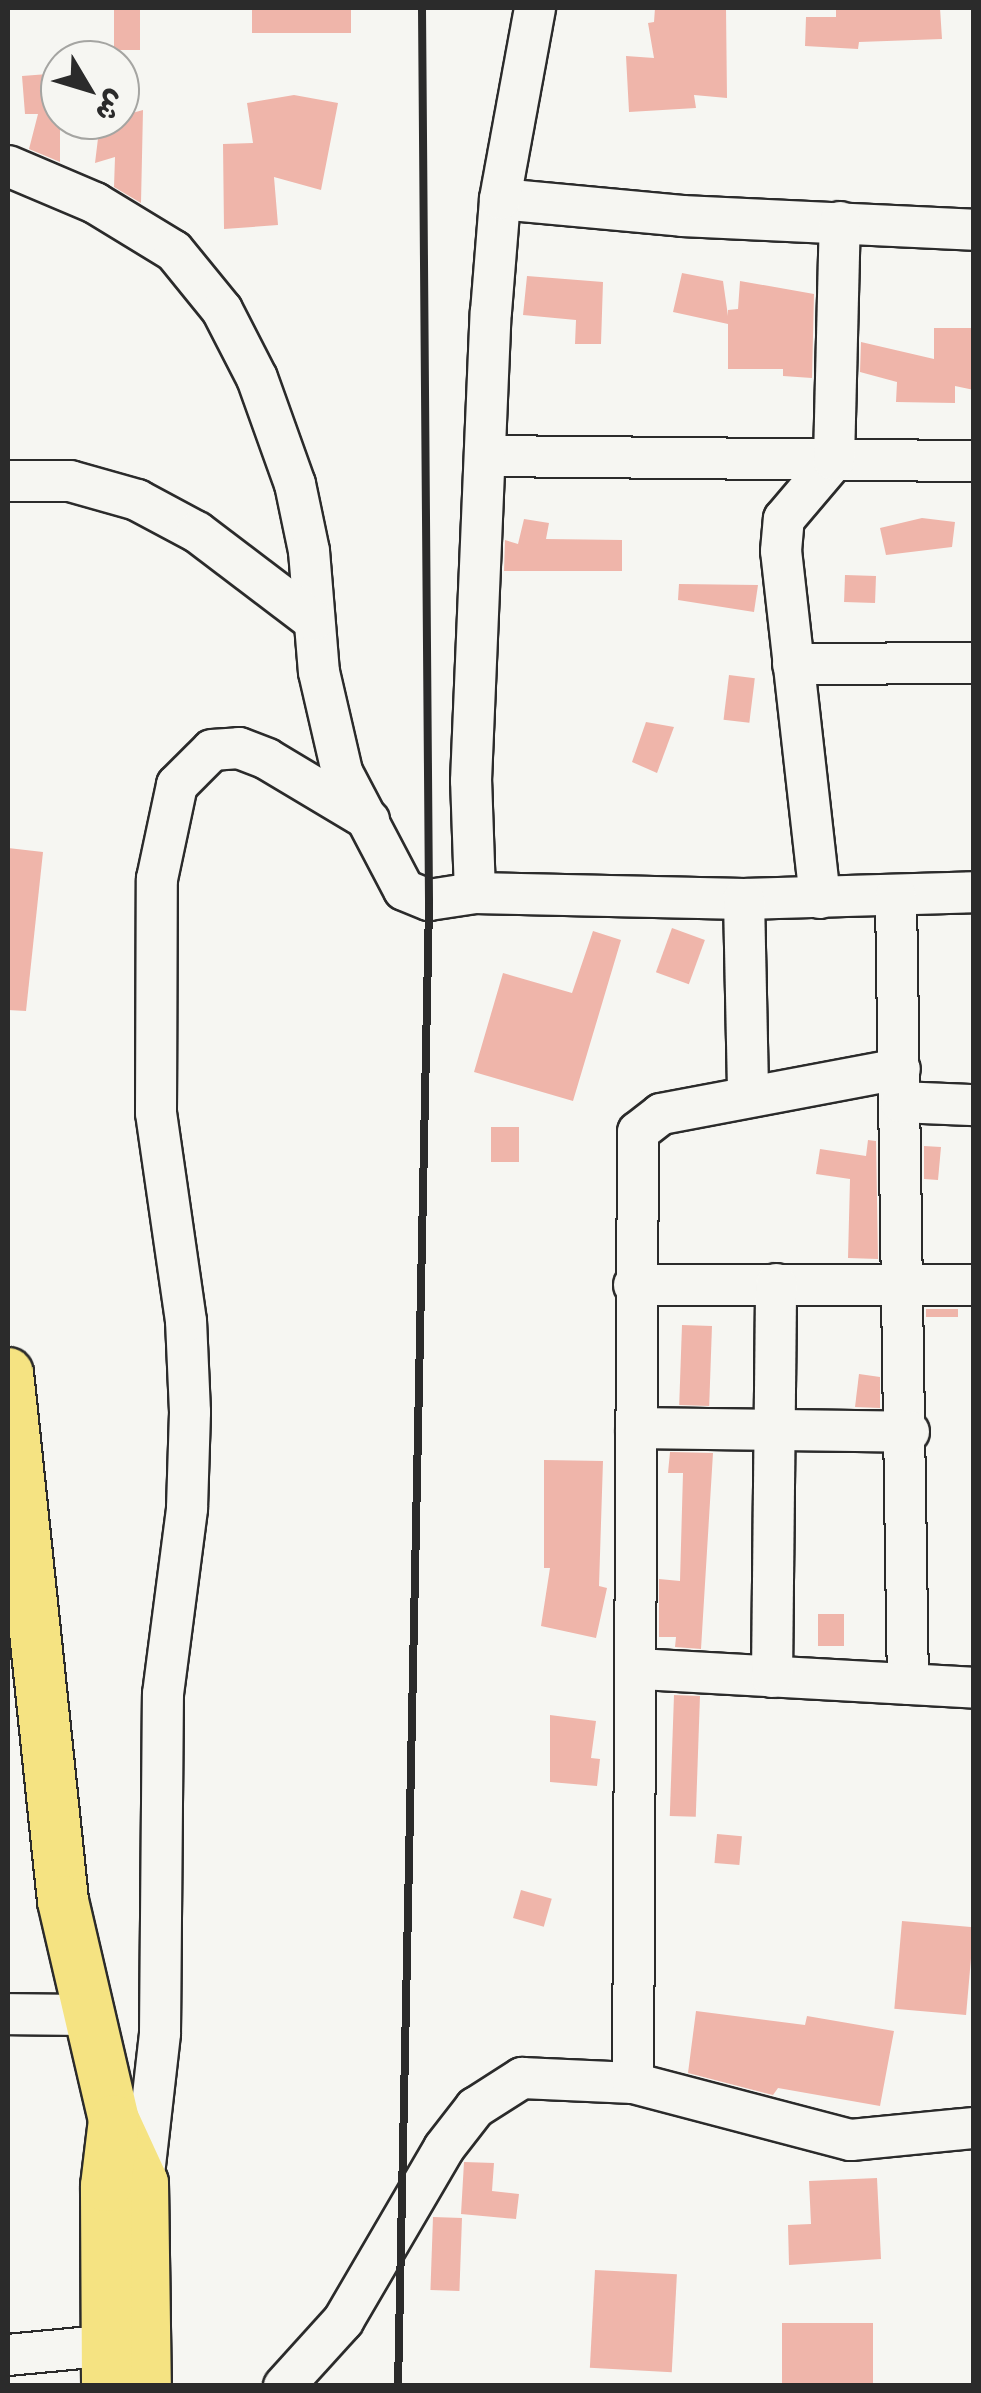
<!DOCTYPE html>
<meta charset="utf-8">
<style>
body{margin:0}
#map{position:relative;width:981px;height:2393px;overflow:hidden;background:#f6f6f2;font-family:Mali,"Playpen Sans Arabic",sans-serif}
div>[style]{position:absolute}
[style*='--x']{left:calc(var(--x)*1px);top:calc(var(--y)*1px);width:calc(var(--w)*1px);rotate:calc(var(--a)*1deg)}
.building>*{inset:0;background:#efb5aa;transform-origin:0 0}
.roads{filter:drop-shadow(2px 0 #2b2b2b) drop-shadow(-2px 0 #2b2b2b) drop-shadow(0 2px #2b2b2b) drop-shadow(0 -2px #2b2b2b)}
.minor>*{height:40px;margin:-20px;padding:0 20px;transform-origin:20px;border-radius:20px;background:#f6f6f2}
.major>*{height:50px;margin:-25px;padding:0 25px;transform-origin:25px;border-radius:25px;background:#f5e382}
.rail>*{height:8px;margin:-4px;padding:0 4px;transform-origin:4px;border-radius:4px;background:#2b2b2b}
span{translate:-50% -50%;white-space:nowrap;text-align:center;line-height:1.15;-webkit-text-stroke:10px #f6f6f2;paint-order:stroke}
.frame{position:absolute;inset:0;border:10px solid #2b2b2b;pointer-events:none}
.north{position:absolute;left:40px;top:40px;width:100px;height:100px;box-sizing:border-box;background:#f6f6f2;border:2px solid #a5a5a2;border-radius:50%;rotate:128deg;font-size:28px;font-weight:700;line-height:40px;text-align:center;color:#2b2b2b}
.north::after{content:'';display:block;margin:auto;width:35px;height:45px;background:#2b2b2b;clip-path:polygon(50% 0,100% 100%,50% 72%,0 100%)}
</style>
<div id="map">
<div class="building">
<div style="left:114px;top:8px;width:26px;height:42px"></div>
<div style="left:252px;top:8px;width:99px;height:25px"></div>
<div style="clip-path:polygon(655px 8px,726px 8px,727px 98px,694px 95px,696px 108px,629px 112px,626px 56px,654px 58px,648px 23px,654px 22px)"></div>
<div style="clip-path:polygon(836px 8px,940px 8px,942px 39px,859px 42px,858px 49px,805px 46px,806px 17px,836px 17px)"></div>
<div style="clip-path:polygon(50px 66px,60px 67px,60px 162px,29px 149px,38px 114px,25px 114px,22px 76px,48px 74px)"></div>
<div style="clip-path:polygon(294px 95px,338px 103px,321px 190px,274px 177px,278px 225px,224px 229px,223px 144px,253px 143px,247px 103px)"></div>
<div style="clip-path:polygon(143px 110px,141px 203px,114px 187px,115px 157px,95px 163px,100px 122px)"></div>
<div style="clip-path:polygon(682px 273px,723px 281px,728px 316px,728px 310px,738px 309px,740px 281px,814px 294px,812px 378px,783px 376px,783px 369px,728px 369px,728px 324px,673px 312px)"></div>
<div style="clip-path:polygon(527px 276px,603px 282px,601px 344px,575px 344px,576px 320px,523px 315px)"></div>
<div style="clip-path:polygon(934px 328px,974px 328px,974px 390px,955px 386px,955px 403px,896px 402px,897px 382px,860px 372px,861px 342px,934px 359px)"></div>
<div style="clip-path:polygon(922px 518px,955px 522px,952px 547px,886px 555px,880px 528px)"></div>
<div style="clip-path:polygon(524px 519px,549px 523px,546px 539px,622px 540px,622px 571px,504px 571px,505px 540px,518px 544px)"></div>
<div style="left:845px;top:575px;width:31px;height:27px;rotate:2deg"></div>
<div style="clip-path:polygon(679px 584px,758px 585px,754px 612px,678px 600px)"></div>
<div style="left:729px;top:675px;width:26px;height:45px;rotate:7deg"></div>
<div style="clip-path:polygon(646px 722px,674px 727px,657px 773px,632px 762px)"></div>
<div style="clip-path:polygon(8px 848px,43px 852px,26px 1011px,8px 1010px)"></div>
<div style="left:672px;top:928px;width:35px;height:47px;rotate:20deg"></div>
<div style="clip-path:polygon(593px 931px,621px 940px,573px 1101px,474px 1072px,503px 973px,572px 993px)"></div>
<div style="left:491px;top:1127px;width:28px;height:35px"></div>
<div style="clip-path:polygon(868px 1140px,876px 1141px,878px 1259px,848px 1258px,850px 1179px,816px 1174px,820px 1149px,866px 1156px)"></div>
<div style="clip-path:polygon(924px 1146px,941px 1147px,938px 1180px,924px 1179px)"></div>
<div style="left:926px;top:1309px;width:32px;height:8px"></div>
<div style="left:682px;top:1325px;width:30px;height:80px;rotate:2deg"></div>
<div style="clip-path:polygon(859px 1374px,880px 1377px,880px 1408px,855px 1407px)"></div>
<div style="clip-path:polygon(670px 1452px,713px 1453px,701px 1649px,675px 1647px,676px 1637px,659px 1637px,659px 1579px,680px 1581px,683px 1473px,668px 1473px)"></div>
<div style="clip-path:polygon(544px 1460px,603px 1461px,599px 1586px,607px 1588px,596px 1638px,541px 1626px,550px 1568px,544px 1568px)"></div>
<div style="left:818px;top:1614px;width:26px;height:32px"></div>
<div style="left:674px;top:1695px;width:26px;height:121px;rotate:2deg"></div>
<div style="clip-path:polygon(550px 1715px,596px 1721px,591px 1758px,600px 1759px,597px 1786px,550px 1782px)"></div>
<div style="left:717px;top:1834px;width:25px;height:29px;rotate:5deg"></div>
<div style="left:521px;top:1890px;width:32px;height:29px;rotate:16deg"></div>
<div style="left:902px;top:1921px;width:72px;height:88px;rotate:5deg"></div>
<div style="clip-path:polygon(696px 2011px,805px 2025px,807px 2016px,894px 2031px,880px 2106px,778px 2088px,773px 2095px,688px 2073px)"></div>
<div style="clip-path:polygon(464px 2162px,494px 2163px,492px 2191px,519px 2194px,516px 2219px,461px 2214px)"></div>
<div style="clip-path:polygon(877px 2178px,881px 2259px,789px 2265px,788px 2225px,811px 2224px,809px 2181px)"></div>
<div style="left:433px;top:2217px;width:29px;height:73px;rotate:2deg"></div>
<div style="left:595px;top:2270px;width:82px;height:98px;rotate:3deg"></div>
<div style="left:782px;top:2323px;width:91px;height:63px"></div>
</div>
<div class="roads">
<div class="minor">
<div style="--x:8;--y:166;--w:95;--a:23"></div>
<div style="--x:95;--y:203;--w:92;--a:31.3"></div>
<div style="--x:174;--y:251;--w:76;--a:50.9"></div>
<div style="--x:222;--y:310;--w:76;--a:62.8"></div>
<div style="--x:257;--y:378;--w:113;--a:70.3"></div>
<div style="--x:295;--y:484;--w:68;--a:78.2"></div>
<div style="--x:309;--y:551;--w:121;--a:85.3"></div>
<div style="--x:319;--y:672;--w:103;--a:77"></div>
<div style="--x:342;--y:772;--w:133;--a:62.3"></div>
<div style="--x:404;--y:890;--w:27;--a:22"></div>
<div style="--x:429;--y:900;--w:47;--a:-8.7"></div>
<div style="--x:475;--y:893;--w:269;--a:1.3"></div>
<div style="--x:744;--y:899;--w:230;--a:-1.7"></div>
<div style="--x:500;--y:199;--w:183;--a:5.3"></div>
<div style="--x:682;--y:216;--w:292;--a:2.7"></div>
<div style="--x:487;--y:456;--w:487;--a:0.6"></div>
<div style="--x:8;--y:481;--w:62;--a:0"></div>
<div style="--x:70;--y:481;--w:70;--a:15.8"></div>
<div style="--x:137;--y:500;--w:68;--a:28.1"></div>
<div style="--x:197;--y:532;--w:146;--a:37.2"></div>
<div style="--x:793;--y:664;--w:181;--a:-0.3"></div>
<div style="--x:475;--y:893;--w:112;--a:-92"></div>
<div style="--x:471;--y:781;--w:469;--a:-87.6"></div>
<div style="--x:491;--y:312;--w:113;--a:-85.4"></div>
<div style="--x:500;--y:199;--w:194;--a:-79.6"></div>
<div style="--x:896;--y:897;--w:787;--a:89.13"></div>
<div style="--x:820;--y:898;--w:349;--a:-96.4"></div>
<div style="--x:781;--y:551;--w:32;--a:-85"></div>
<div style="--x:784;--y:519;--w:77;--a:-49.7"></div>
<div style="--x:834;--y:460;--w:238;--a:-88.6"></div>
<div style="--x:744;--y:899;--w:195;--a:88.8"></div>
<div style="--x:901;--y:1102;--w:73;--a:2.4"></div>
<div style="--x:634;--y:1285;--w:340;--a:0"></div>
<div style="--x:636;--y:1428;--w:273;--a:0.8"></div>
<div style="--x:639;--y:1669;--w:336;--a:3.2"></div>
<div style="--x:772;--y:1677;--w:393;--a:-89.4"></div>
<div style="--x:8;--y:2014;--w:77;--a:0.7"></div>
<div style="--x:633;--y:2083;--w:951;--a:-89.7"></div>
<div style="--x:638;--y:1132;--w:29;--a:-38"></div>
<div style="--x:661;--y:1114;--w:243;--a:-10.7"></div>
<div style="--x:143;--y:2183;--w:151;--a:-83.5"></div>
<div style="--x:160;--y:2033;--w:339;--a:-89.5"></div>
<div style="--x:163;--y:1694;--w:188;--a:-82.6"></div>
<div style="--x:187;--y:1508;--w:96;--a:-88.2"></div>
<div style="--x:190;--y:1412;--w:91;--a:-92.5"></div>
<div style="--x:186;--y:1321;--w:210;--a:-98.2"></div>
<div style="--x:156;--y:1113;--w:234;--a:-89.8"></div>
<div style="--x:157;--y:879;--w:96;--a:-78"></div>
<div style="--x:177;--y:785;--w:49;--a:-45"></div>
<div style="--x:212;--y:750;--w:27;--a:-4"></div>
<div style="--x:239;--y:748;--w:30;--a:21"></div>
<div style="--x:267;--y:759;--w:119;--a:30.9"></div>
<div style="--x:8;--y:2355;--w:126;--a:-5.5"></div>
<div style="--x:284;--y:2386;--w:88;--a:-47.8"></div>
<div style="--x:343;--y:2321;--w:200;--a:-59.7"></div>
<div style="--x:444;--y:2148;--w:51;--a:-52.2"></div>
<div style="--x:475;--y:2108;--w:56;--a:-32.6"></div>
<div style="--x:522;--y:2078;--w:111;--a:2.6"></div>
<div style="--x:633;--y:2083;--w:225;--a:14.7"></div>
<div style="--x:851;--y:2140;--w:124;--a:-5.6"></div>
</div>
<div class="major">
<div style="--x:8;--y:1373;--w:531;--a:84.05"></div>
<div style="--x:63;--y:1901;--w:225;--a:76.9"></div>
<div style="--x:114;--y:2120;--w:69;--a:65.3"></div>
<div style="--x:143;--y:2183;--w:203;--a:89.2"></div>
<div style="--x:107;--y:2386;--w:200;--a:-90.3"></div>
<div style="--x:106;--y:2186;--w:66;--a:-83.1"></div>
</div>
</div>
<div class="rail">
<div style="--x:398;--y:2386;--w:1486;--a:-88.8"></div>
<div style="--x:429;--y:900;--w:892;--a:-90.45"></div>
</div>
<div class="frame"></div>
<div class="north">ش</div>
</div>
